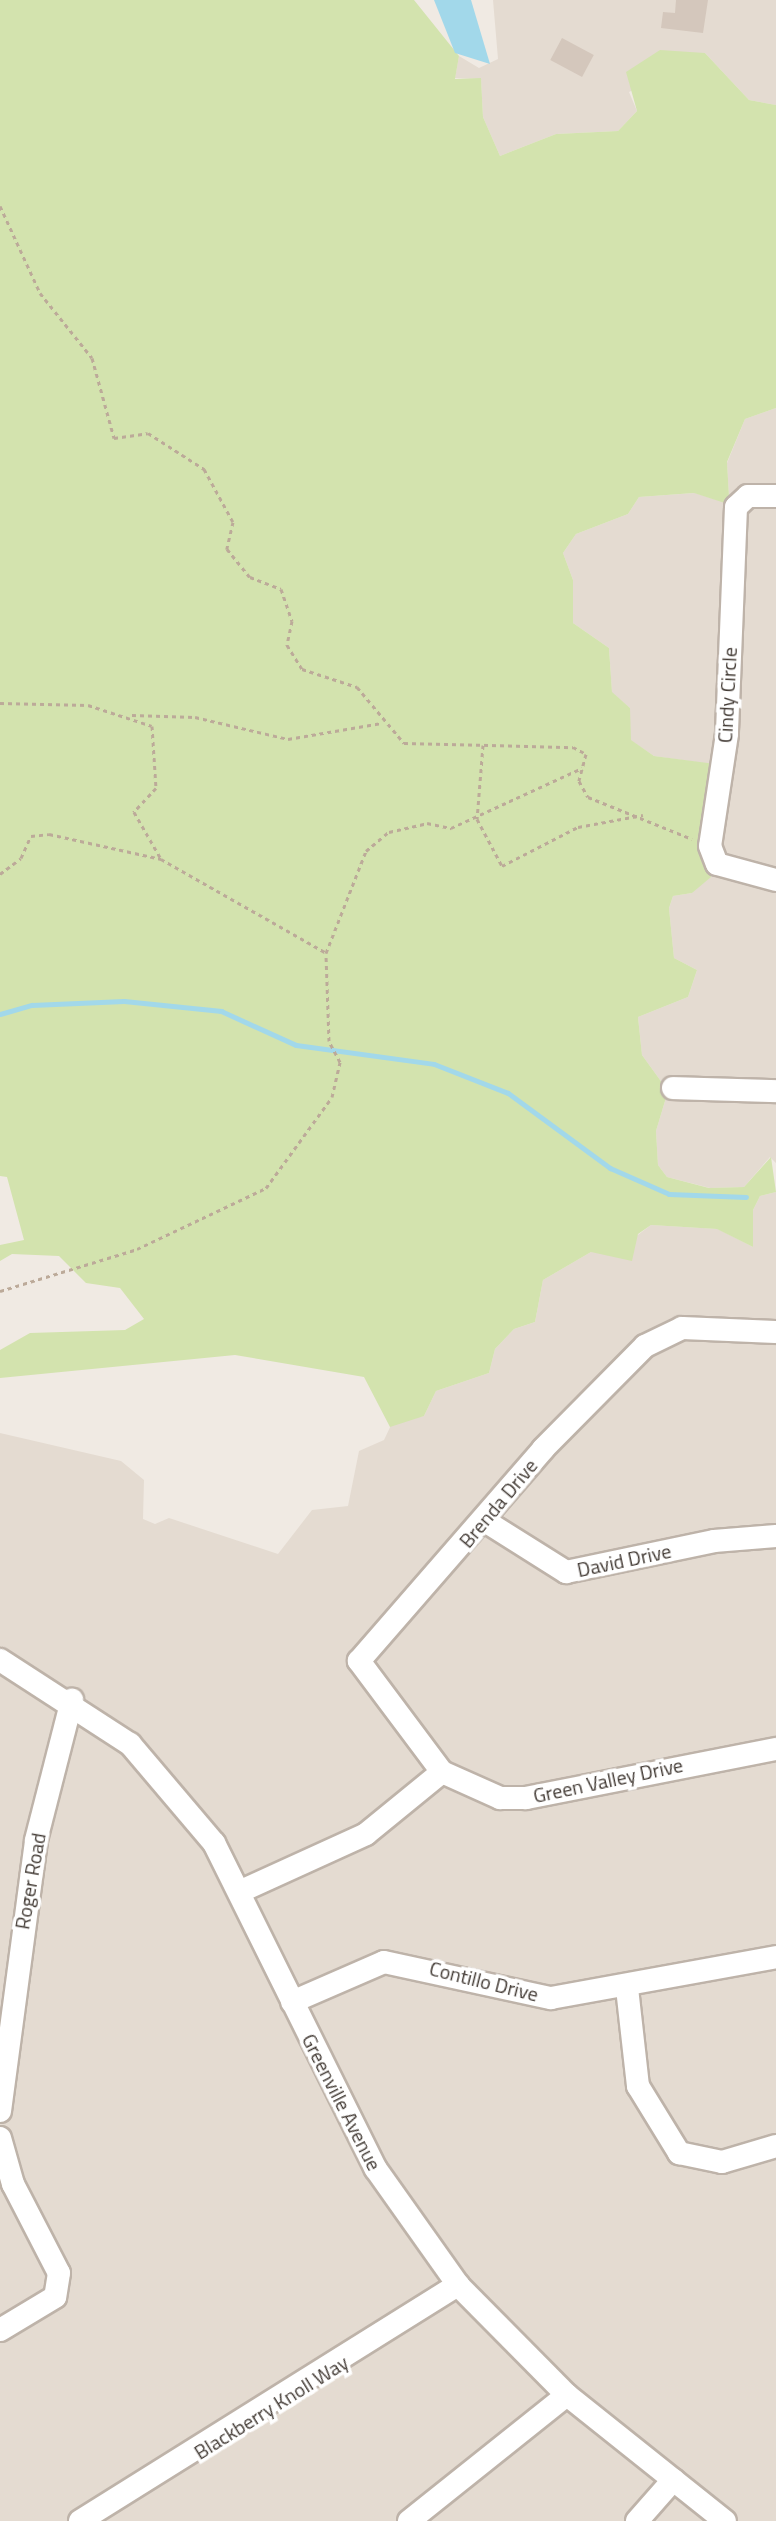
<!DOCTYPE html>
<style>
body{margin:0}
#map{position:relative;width:776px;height:2521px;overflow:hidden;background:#f0eae3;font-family:"Titillium Web",sans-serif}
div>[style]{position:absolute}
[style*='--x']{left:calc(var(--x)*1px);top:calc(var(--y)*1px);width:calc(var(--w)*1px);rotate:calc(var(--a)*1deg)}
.residential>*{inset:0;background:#e4dbd1}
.green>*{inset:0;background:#d3e3ae}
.water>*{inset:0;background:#a2d8ea}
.stream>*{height:5px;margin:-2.5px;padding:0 2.5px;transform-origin:2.5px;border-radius:2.5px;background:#a2d8ea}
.building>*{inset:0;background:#d4c7bc;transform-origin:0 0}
.path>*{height:3px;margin-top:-1.5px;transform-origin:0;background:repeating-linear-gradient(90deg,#bcaa99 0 4px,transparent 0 8px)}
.roads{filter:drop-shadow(2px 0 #beb3a9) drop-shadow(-2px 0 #beb3a9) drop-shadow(0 2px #beb3a9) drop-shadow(0 -2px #beb3a9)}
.minor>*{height:22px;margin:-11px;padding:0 11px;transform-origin:11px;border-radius:11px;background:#fff}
span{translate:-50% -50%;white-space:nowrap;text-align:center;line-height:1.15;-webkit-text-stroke:7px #fff;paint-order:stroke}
.street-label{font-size:20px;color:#423a34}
</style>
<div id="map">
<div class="residential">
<div style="clip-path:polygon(493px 0,776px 0,776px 105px,749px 100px,705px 53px,629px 92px,637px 111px,618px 131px,556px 134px,500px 156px,483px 117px,481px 79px,455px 78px,459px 56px,479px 68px,498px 59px)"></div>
<div style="clip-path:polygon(776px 408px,776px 1163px,770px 1157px,744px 1187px,710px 1188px,667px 1177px,658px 1165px,656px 1131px,668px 1091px,642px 1055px,638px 1017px,688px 997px,697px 970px,674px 958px,669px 908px,673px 896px,692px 893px,710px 861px,723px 766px,654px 756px,630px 740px,630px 708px,612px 693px,609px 648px,573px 623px,573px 580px,563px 553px,576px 534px,628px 514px,639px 497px,695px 493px,736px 506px,729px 496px,727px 463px,745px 419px)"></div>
<div style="clip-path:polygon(776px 1192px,776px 2521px,0 2521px,0 1433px,121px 1461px,144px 1480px,143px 1519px,155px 1524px,169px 1518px,278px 1554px,312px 1510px,348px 1506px,359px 1451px,384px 1440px,393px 1421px,424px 1416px,436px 1391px,489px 1373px,495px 1349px,514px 1329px,535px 1322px,543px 1280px,591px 1252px,614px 1253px,651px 1225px,718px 1229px,753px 1247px,753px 1210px,760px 1196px)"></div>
</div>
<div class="green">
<div style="clip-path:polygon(0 0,414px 0,459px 56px,455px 79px,481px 78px,483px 117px,500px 156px,556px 134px,618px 131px,637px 111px,626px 72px,660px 50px,705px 53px,749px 100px,776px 105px,776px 408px,745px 419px,727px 462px,729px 496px,737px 507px,694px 493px,639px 497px,628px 514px,576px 534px,563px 553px,573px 580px,573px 623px,609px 648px,612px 692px,630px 708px,631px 740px,654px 756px,723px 765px,711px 877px,692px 893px,673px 896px,669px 908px,674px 958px,697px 970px,688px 997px,638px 1017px,642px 1055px,668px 1091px,656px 1131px,658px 1165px,667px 1177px,709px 1188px,744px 1187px,771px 1157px,776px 1192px,760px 1196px,753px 1210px,753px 1247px,717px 1229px,651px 1225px,638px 1234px,632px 1261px,591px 1252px,543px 1280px,535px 1322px,514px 1329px,495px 1349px,489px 1373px,436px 1391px,424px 1416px,390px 1427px,364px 1377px,235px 1355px,0 1378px,0 1350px,30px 1333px,125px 1330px,144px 1319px,120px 1288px,86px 1283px,59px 1256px,12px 1254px,0 1261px,0 1245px,24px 1240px,7px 1177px,0 1176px)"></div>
</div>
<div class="water">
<div style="clip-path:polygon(434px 0,471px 0,490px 64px,455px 53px)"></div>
</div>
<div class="stream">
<div style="--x:0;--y:1014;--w:33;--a:-16"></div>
<div style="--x:32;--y:1005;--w:92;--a:-2.5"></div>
<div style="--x:124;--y:1001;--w:98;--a:5.9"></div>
<div style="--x:221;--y:1011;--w:82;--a:24.4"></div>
<div style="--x:296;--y:1045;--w:139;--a:7.8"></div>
<div style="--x:434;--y:1064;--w:79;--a:21.4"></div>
<div style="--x:508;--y:1093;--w:127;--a:36.3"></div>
<div style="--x:610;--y:1168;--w:64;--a:23.8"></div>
<div style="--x:669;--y:1194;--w:77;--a:2.2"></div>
</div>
<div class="building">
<div style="clip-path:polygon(676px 0,708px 0,703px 33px,661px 28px,663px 12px,675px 13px)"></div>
<div style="left:562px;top:38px;width:36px;height:25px;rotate:28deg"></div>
</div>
<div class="path">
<div style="--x:0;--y:206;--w:96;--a:65.3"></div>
<div style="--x:40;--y:293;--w:83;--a:51.3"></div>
<div style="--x:92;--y:358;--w:83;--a:74.6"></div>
<div style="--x:114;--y:438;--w:34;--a:-8"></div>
<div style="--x:148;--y:433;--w:67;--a:32.7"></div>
<div style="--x:204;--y:469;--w:60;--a:61.3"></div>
<div style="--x:233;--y:522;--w:28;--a:103"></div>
<div style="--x:227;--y:549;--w:36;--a:51"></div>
<div style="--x:250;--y:577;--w:33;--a:21"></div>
<div style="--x:281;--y:589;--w:34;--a:71"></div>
<div style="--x:292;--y:621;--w:25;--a:102"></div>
<div style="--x:287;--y:645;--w:28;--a:58"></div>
<div style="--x:302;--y:669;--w:58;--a:18.1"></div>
<div style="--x:357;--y:687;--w:73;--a:50"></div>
<div style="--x:404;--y:743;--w:169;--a:1.4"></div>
<div style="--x:573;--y:747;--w:15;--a:28"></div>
<div style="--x:586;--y:754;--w:28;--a:105"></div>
<div style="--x:579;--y:781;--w:18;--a:61"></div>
<div style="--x:588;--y:797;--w:112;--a:22"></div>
<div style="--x:0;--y:703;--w:88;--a:1.3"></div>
<div style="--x:88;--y:705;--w:67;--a:18.2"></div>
<div style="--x:152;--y:726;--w:62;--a:86.3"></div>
<div style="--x:156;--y:788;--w:33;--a:133"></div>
<div style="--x:134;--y:812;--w:54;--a:60.1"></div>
<div style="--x:132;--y:715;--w:63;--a:1.8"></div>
<div style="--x:195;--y:717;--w:96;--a:13.3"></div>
<div style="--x:288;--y:739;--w:95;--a:-9.7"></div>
<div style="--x:483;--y:745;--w:74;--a:94.6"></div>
<div style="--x:477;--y:819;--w:53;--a:62"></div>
<div style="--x:502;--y:866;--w:85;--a:-27.2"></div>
<div style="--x:578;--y:827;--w:66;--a:-10.5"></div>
<div style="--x:0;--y:874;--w:26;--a:-37"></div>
<div style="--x:21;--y:858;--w:24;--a:-66"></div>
<div style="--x:31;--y:836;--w:18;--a:-6"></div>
<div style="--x:49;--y:834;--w:115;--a:12.6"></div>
<div style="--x:161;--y:859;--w:189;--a:29.6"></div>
<div style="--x:0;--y:1291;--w:143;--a:-17"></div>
<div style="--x:137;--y:1249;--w:143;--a:-25.3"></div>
<div style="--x:266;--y:1188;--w:112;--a:-54"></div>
<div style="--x:332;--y:1097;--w:36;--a:-77"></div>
<div style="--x:340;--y:1062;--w:24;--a:-118"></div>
<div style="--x:329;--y:1041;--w:88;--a:-92"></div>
<div style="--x:326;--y:953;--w:110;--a:-68.6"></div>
<div style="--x:366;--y:851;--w:30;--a:-40"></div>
<div style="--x:389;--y:832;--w:39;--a:-13"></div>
<div style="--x:427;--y:823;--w:25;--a:12"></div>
<div style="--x:451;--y:828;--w:144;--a:-24.6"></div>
</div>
<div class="roads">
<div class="minor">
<div style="--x:776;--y:496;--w:28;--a:180"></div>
<div style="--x:748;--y:496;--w:16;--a:137"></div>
<div style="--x:736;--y:507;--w:227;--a:92.3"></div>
<div style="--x:727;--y:734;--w:113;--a:98.6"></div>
<div style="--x:710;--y:846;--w:19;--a:69"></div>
<div style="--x:717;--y:864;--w:61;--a:15.2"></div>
<div style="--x:673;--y:1088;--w:103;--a:1.7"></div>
<div style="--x:485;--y:1521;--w:96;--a:32.2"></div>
<div style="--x:566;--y:1572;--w:151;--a:-11.8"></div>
<div style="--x:714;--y:1541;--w:62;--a:-4.6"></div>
<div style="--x:0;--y:1660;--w:155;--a:32.9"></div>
<div style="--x:130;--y:1744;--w:130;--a:49.7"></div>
<div style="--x:214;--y:1843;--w:364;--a:63.6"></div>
<div style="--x:376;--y:2169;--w:142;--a:54.7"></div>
<div style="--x:458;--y:2285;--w:155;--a:45.3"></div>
<div style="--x:567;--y:2395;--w:202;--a:38.6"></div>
<div style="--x:442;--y:1772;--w:139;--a:-126.8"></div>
<div style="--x:359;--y:1661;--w:281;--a:-49"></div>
<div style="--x:543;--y:1449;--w:145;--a:-45.3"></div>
<div style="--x:645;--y:1346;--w:41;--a:-25.9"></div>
<div style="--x:682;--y:1328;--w:94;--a:2.4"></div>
<div style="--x:239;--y:1892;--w:140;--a:-24.5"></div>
<div style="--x:366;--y:1834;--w:98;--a:-39.2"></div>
<div style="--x:442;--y:1772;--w:64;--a:24.1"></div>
<div style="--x:500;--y:1798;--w:26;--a:0"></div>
<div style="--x:526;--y:1798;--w:255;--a:-11.1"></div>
<div style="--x:627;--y:1988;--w:99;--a:83.6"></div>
<div style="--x:638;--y:2086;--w:79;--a:58.5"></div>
<div style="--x:679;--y:2153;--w:44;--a:11.8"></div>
<div style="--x:722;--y:2162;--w:56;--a:-16.5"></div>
<div style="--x:292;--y:2002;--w:100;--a:-23.5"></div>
<div style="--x:384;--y:1962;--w:171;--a:12.2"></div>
<div style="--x:551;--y:1998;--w:229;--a:-10.3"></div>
<div style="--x:0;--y:2111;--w:273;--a:-82.4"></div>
<div style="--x:36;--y:1840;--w:145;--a:-75.6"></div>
<div style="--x:0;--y:2138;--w:48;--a:74.2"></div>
<div style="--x:13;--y:2184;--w:100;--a:62.7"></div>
<div style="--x:59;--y:2273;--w:24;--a:99"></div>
<div style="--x:55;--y:2297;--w:64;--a:149"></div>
<div style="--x:80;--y:2521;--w:446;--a:-32"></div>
<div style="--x:409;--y:2521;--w:202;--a:-38.6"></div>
<div style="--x:637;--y:2521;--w:55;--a:-48.7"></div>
</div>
</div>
<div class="street-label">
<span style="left:727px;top:695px;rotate:-87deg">Cindy Circle</span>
<span style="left:498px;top:1503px;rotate:-50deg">Brenda Drive</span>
<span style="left:624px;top:1560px;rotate:-12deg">David Drive</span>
<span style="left:608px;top:1780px;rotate:-12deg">Green Valley Drive</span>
<span style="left:30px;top:1881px;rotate:-80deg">Roger Road</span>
<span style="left:484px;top:1981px;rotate:14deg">Contillo Drive</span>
<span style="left:342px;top:2102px;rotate:63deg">Greenville Avenue</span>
<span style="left:271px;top:2407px;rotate:-32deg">Blackberry Knoll Way</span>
</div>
</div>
